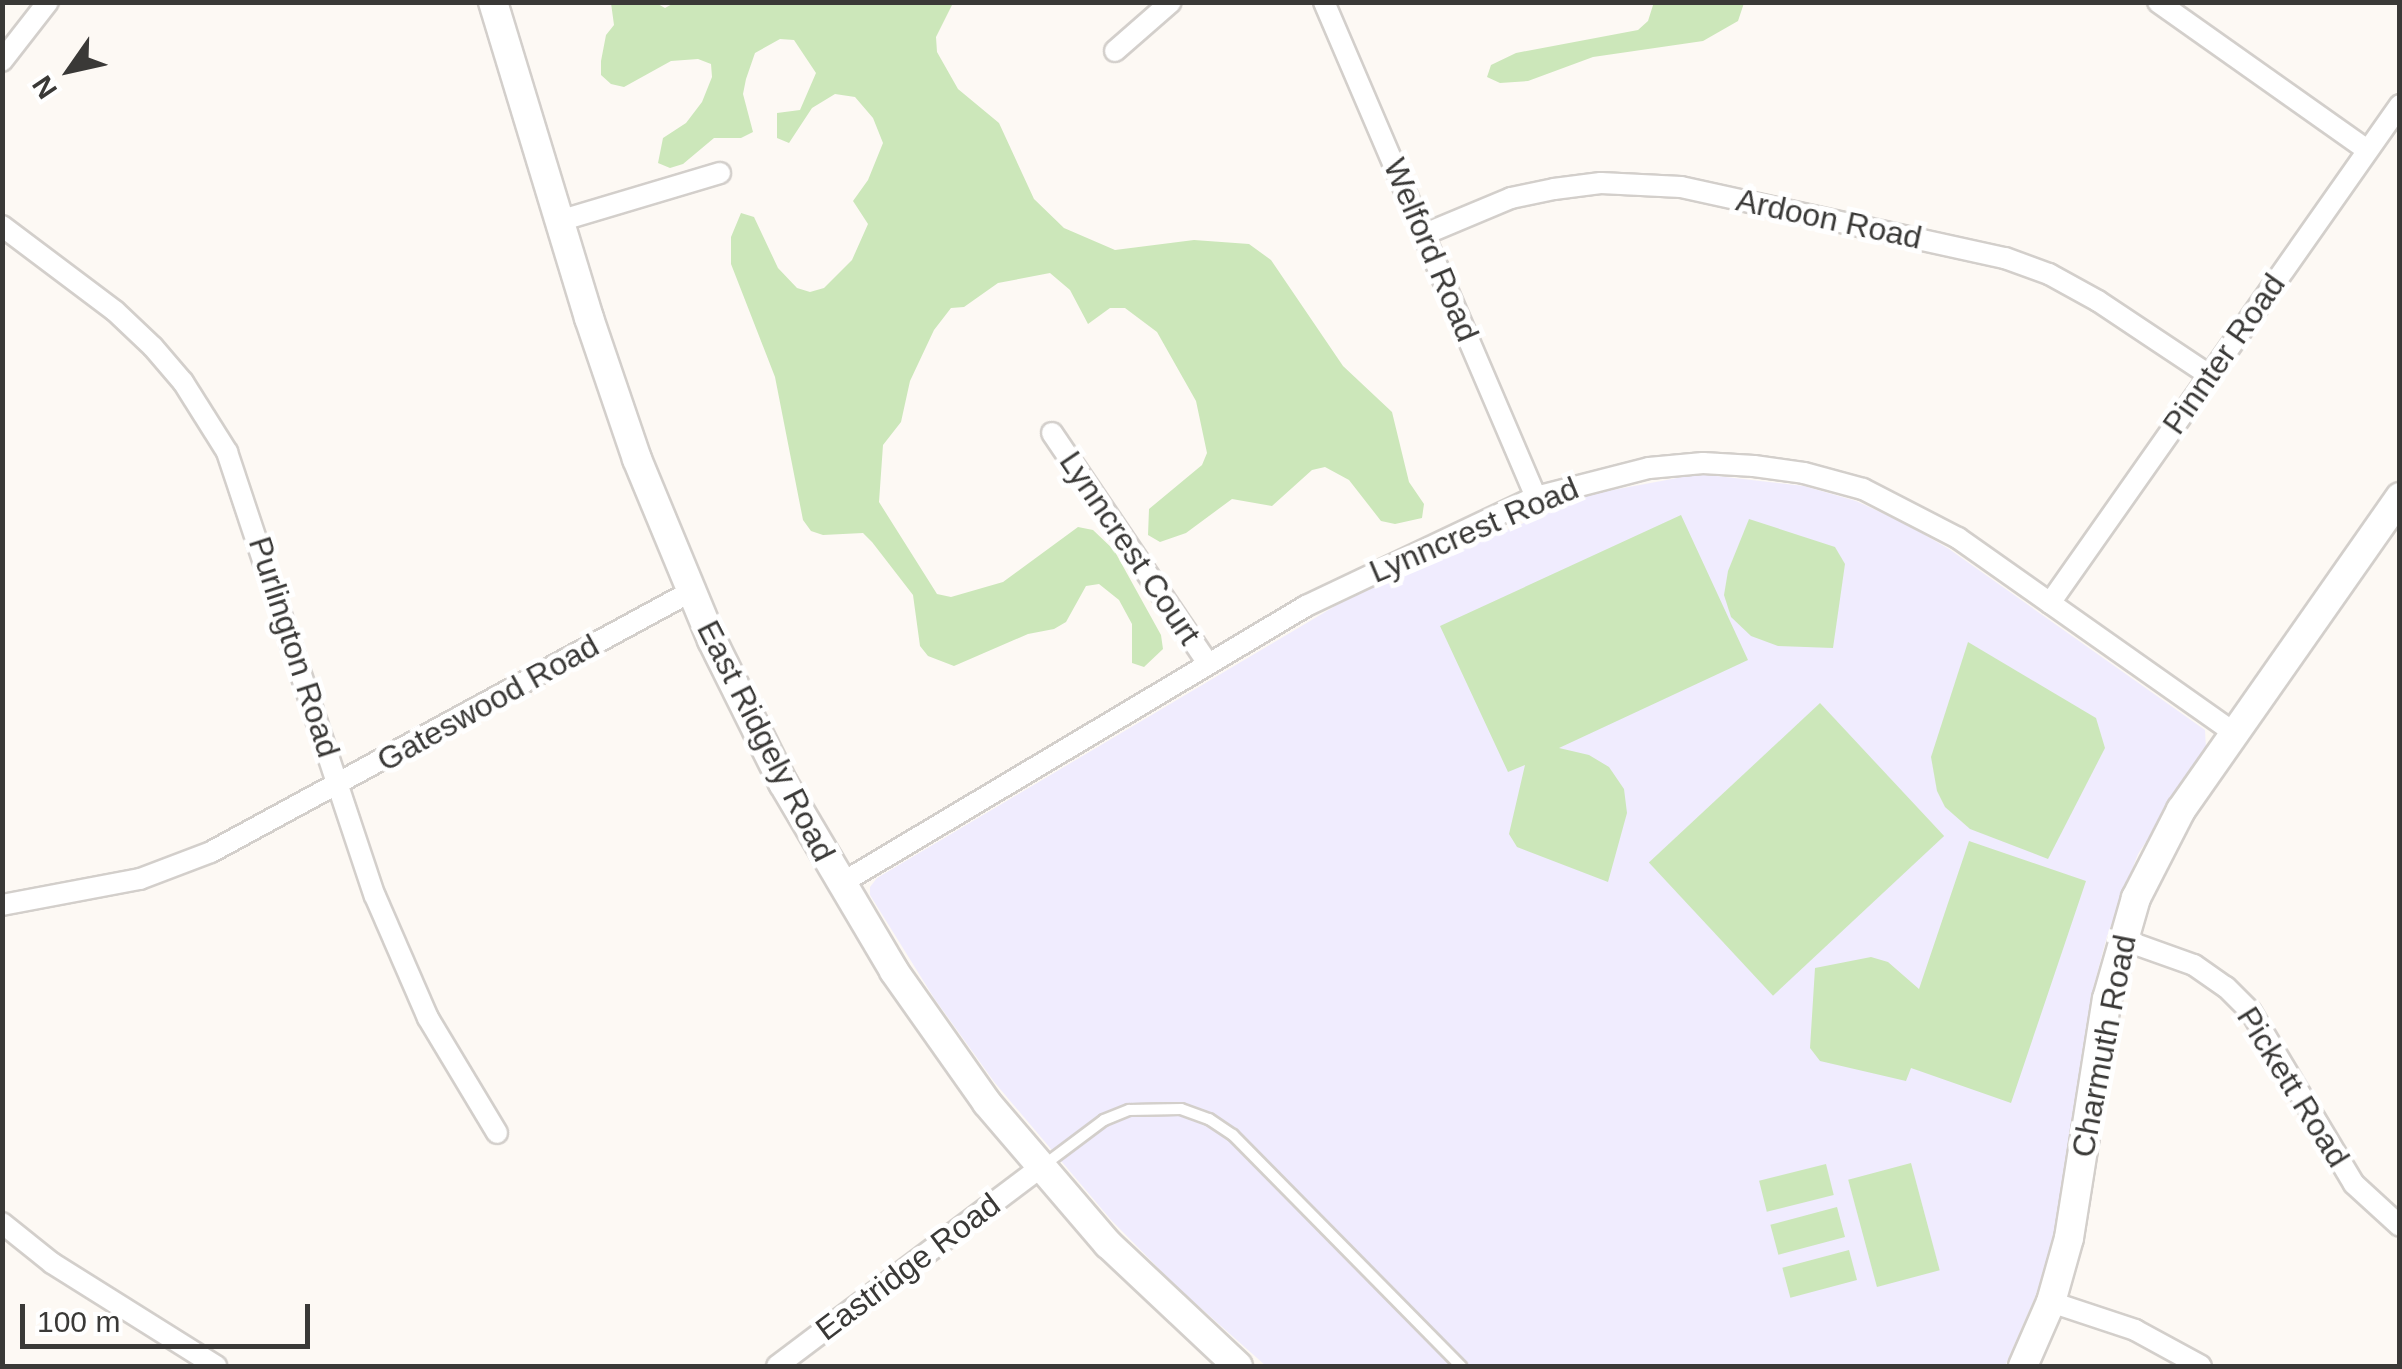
<!DOCTYPE html>
<style>
body{margin:0}
#map{position:relative;width:2402px;height:1369px;overflow:hidden;background:#fdf9f4;font-family:Arial,sans-serif}
div>[style]{position:absolute}
[style*='--x']{left:calc(var(--x)*1px);top:calc(var(--y)*1px);width:calc(var(--w)*1px);rotate:calc(var(--a)*1deg)}
.education>*{inset:0;background:#f0ecfe}
.green>*{inset:0;background:#cce7ba;transform-origin:0 0}
.roads{filter:drop-shadow(2px 0 #d3cfcb) drop-shadow(-2px 0 #d3cfcb) drop-shadow(0 2px #d3cfcb) drop-shadow(0 -2px #d3cfcb)}
.service>*{height:10px;margin:-5px;padding:0 5px;transform-origin:5px;border-radius:5px;background:#fff}
.minor>*{height:20px;margin:-10px;padding:0 10px;transform-origin:10px;border-radius:10px;background:#fff}
.tertiary>*{height:28px;margin:-14px;padding:0 14px;transform-origin:14px;border-radius:14px;background:#fff}
span{translate:-50% -50%;white-space:nowrap;text-align:center;line-height:1.15;-webkit-text-stroke:10px #fff;paint-order:stroke}
.street-label{font-size:32px;color:#3a3937}
.frame{position:absolute;inset:0;border:5px solid #3a3937;pointer-events:none}
.north{position:absolute;left:20px;top:20px;width:100px;height:100px;-webkit-text-stroke:8px #fff;paint-order:stroke;rotate:236deg;font-size:28px;font-weight:700;line-height:40px;text-align:center;color:#3a3937}
.north::after{content:'';display:block;margin:auto;width:35px;height:45px;background:#3a3937;clip-path:polygon(50% 0,100% 100%,50% 72%,0 100%)}
.scale{position:absolute;left:20px;top:1304px;width:290px;height:45px;box-sizing:border-box;border:5px solid #3a3937;border-top:0;padding-left:12px;font-size:30px;line-height:35px;white-space:nowrap;color:#3a3937;-webkit-text-stroke:8px #fff;paint-order:stroke}
</style>
<div id="map">
<div class="education">
<div style="clip-path:polygon(1699px 474px,1804px 486px,1856px 501px,1904px 523px,1949px 549px,2205px 730px,2206px 749px,2138px 854px,2107px 936px,2091px 997px,2055px 1231px,2036px 1295px,2005px 1366px,1266px 1366px,1176px 1286px,1112px 1221px,995px 1083px,934px 998px,870px 895px,870px 887px,877px 878px,1347px 599px,1591px 494px)"></div>
</div>
<div class="green">
<div style="clip-path:polygon(1654px 2px,1744px 3px,1738px 21px,1703px 41px,1593px 57px,1528px 81px,1500px 83px,1487px 77px,1491px 65px,1516px 53px,1638px 30px,1648px 21px)"></div>
<div style="clip-path:polygon(674px 3px,953px 3px,936px 37px,937px 52px,958px 89px,999px 123px,1034px 199px,1064px 228px,1115px 250px,1194px 240px,1249px 244px,1271px 260px,1343px 366px,1392px 412px,1409px 482px,1424px 504px,1422px 518px,1395px 524px,1381px 521px,1349px 480px,1325px 467px,1312px 470px,1272px 506px,1232px 499px,1186px 533px,1160px 542px,1148px 535px,1149px 509px,1202px 465px,1207px 453px,1196px 401px,1157px 332px,1125px 308px,1110px 308px,1088px 324px,1070px 290px,1050px 273px,998px 283px,964px 307px,951px 308px,934px 330px,910px 381px,901px 422px,883px 445px,879px 502px,937px 594px,951px 597px,1003px 582px,1078px 527px,1093px 530px,1114px 550px,1161px 635px,1163px 649px,1144px 667px,1132px 663px,1132px 624px,1119px 600px,1099px 584px,1086px 586px,1066px 622px,1054px 629px,1028px 634px,954px 666px,928px 656px,920px 646px,913px 595px,872px 542px,863px 533px,823px 535px,811px 531px,803px 520px,775px 377px,731px 264px,731px 237px,741px 213px,754px 217px,778px 268px,797px 288px,810px 292px,824px 288px,852px 260px,868px 224px,853px 201px,868px 180px,883px 143px,873px 118px,855px 97px,835px 94px,812px 108px,789px 143px,777px 138px,777px 113px,800px 110px,816px 73px,794px 40px,780px 39px,755px 53px,746px 79px,743px 94px,753px 132px,741px 138px,714px 138px,683px 164px,670px 168px,658px 163px,663px 138px,686px 123px,702px 102px,712px 77px,711px 64px,698px 59px,671px 61px,624px 87px,611px 84px,601px 75px,601px 61px,606px 35px,614px 25px,611px 3px,656px 3px,665px 8px)"></div>
<div style="clip-path:polygon(1681px 515px,1748px 660px,1559px 748px,1589px 755px,1609px 767px,1624px 789px,1627px 813px,1608px 882px,1517px 847px,1509px 834px,1525px 765px,1508px 772px,1440px 626px)"></div>
<div style="clip-path:polygon(1749px 519px,1835px 547px,1845px 564px,1833px 648px,1778px 646px,1751px 636px,1731px 617px,1724px 595px,1728px 571px)"></div>
<div style="clip-path:polygon(1968px 642px,2096px 718px,2105px 748px,2048px 859px,1970px 829px,1945px 807px,1937px 791px,1931px 757px)"></div>
<div style="left:1820px;top:703px;width:182px;height:234px;rotate:47deg"></div>
<div style="clip-path:polygon(1969px 841px,2086px 881px,2011px 1103px,1911px 1068px,1906px 1081px,1820px 1061px,1810px 1048px,1815px 968px,1871px 957px,1888px 962px,1919px 989px)"></div>
<div style="left:1911px;top:1163px;width:111px;height:65px;rotate:75deg"></div>
<div style="left:1826px;top:1164px;width:32px;height:69px;rotate:76deg"></div>
<div style="left:1837px;top:1207px;width:31px;height:69px;rotate:75deg"></div>
<div style="left:1849px;top:1250px;width:31px;height:69px;rotate:75deg"></div>
</div>
<div class="roads">
<div class="service">
<div style="--x:1044;--y:1165;--w:75;--a:-36.9"></div>
<div style="--x:1104;--y:1120;--w:27;--a:-22"></div>
<div style="--x:1129;--y:1110;--w:52;--a:-1.1"></div>
<div style="--x:1181;--y:1109;--w:30;--a:20"></div>
<div style="--x:1209;--y:1119;--w:29;--a:34"></div>
<div style="--x:1233;--y:1135;--w:325;--a:45.4"></div>
</div>
<div class="minor">
<div style="--x:1324;--y:2;--w:538;--a:66.82"></div>
<div style="--x:2158;--y:2;--w:256;--a:35.3"></div>
<div style="--x:1115;--y:51;--w:74;--a:-41.2"></div>
<div style="--x:2;--y:61;--w:75;--a:-52.1"></div>
<div style="--x:559;--y:221;--w:168;--a:-16.6"></div>
<div style="--x:2;--y:226;--w:141;--a:37"></div>
<div style="--x:115;--y:311;--w:52;--a:43.5"></div>
<div style="--x:153;--y:347;--w:46;--a:49.4"></div>
<div style="--x:183;--y:382;--w:83;--a:57.8"></div>
<div style="--x:227;--y:452;--w:468;--a:71.6"></div>
<div style="--x:375;--y:896;--w:133;--a:66.5"></div>
<div style="--x:428;--y:1018;--w:134;--a:59"></div>
<div style="--x:1425;--y:234;--w:93;--a:-22.7"></div>
<div style="--x:1511;--y:198;--w:44;--a:-11.8"></div>
<div style="--x:1554;--y:189;--w:47;--a:-7.3"></div>
<div style="--x:1601;--y:183;--w:80;--a:2.9"></div>
<div style="--x:1681;--y:187;--w:332;--a:12.4"></div>
<div style="--x:2005;--y:258;--w:47;--a:20"></div>
<div style="--x:2049;--y:274;--w:56;--a:28.9"></div>
<div style="--x:2098;--y:301;--w:133;--a:33.7"></div>
<div style="--x:1052;--y:433;--w:278;--a:55.9"></div>
<div style="--x:2050;--y:603;--w:609;--a:-54.9"></div>
<div style="--x:840;--y:884;--w:543;--a:-30.82"></div>
<div style="--x:1306;--y:606;--w:255;--a:-25.4"></div>
<div style="--x:1536;--y:497;--w:117;--a:-14.4"></div>
<div style="--x:1649;--y:468;--w:54;--a:-5.3"></div>
<div style="--x:1703;--y:463;--w:51;--a:3.4"></div>
<div style="--x:1754;--y:466;--w:50;--a:8"></div>
<div style="--x:1804;--y:473;--w:61;--a:15.2"></div>
<div style="--x:1863;--y:489;--w:107;--a:27.3"></div>
<div style="--x:1958;--y:538;--w:338;--a:35.2"></div>
<div style="--x:2;--y:905;--w:140;--a:-10.7"></div>
<div style="--x:140;--y:879;--w:76;--a:-20.8"></div>
<div style="--x:211;--y:852;--w:545;--a:-28.49"></div>
<div style="--x:2121;--y:939;--w:77;--a:19.6"></div>
<div style="--x:2194;--y:965;--w:39;--a:35"></div>
<div style="--x:2226;--y:987;--w:35;--a:45"></div>
<div style="--x:2251;--y:1012;--w:200;--a:59.1"></div>
<div style="--x:2354;--y:1184;--w:62;--a:42.4"></div>
<div style="--x:2;--y:1223;--w:64;--a:38.7"></div>
<div style="--x:52;--y:1263;--w:194;--a:32.1"></div>
<div style="--x:2051;--y:1302;--w:89;--a:18.4"></div>
<div style="--x:2135;--y:1330;--w:75;--a:28.6"></div>
<div style="--x:777;--y:1366;--w:329;--a:-37"></div>
</div>
<div class="tertiary">
<div style="--x:493;--y:2;--w:330;--a:73.1"></div>
<div style="--x:589;--y:318;--w:149;--a:71.2"></div>
<div style="--x:637;--y:459;--w:196;--a:67.5"></div>
<div style="--x:712;--y:640;--w:160;--a:63.6"></div>
<div style="--x:783;--y:783;--w:218;--a:59.4"></div>
<div style="--x:894;--y:971;--w:161;--a:54.8"></div>
<div style="--x:987;--y:1103;--w:186;--a:49.4"></div>
<div style="--x:1108;--y:1244;--w:178;--a:43.2"></div>
<div style="--x:2023;--y:1366;--w:70;--a:-66.4"></div>
<div style="--x:2051;--y:1302;--w:66;--a:-74.3"></div>
<div style="--x:2069;--y:1238;--w:242;--a:-81"></div>
<div style="--x:2107;--y:999;--w:105;--a:-74"></div>
<div style="--x:2136;--y:898;--w:99;--a:-62.9"></div>
<div style="--x:2181;--y:810;--w:382;--a:-55"></div>
</div>
</div>
<div class="street-label">
<span style="left:1829px;top:219px;rotate:12deg">Ardoon Road</span>
<span style="left:1431px;top:250px;rotate:67deg">Welford Road</span>
<span style="left:2224px;top:354px;rotate:-55deg">Pinnter Road</span>
<span style="left:1474px;top:530px;rotate:-23deg">Lynncrest Road</span>
<span style="left:1130px;top:548px;rotate:56deg">Lynncrest Court</span>
<span style="left:294px;top:647px;rotate:72deg">Purlington Road</span>
<span style="left:488px;top:703px;rotate:-29deg">Gateswood Road</span>
<span style="left:766px;top:741px;rotate:63deg">East Ridgely Road</span>
<span style="left:2104px;top:1046px;rotate:-79deg">Charmuth Road</span>
<span style="left:2293px;top:1087px;rotate:58deg">Pickett Road</span>
<span style="left:908px;top:1267px;rotate:-37deg">Eastridge Road</span>
</div>
<div class="frame"></div>
<div class="north">N</div>
<div class="scale">100 m</div>
</div>
